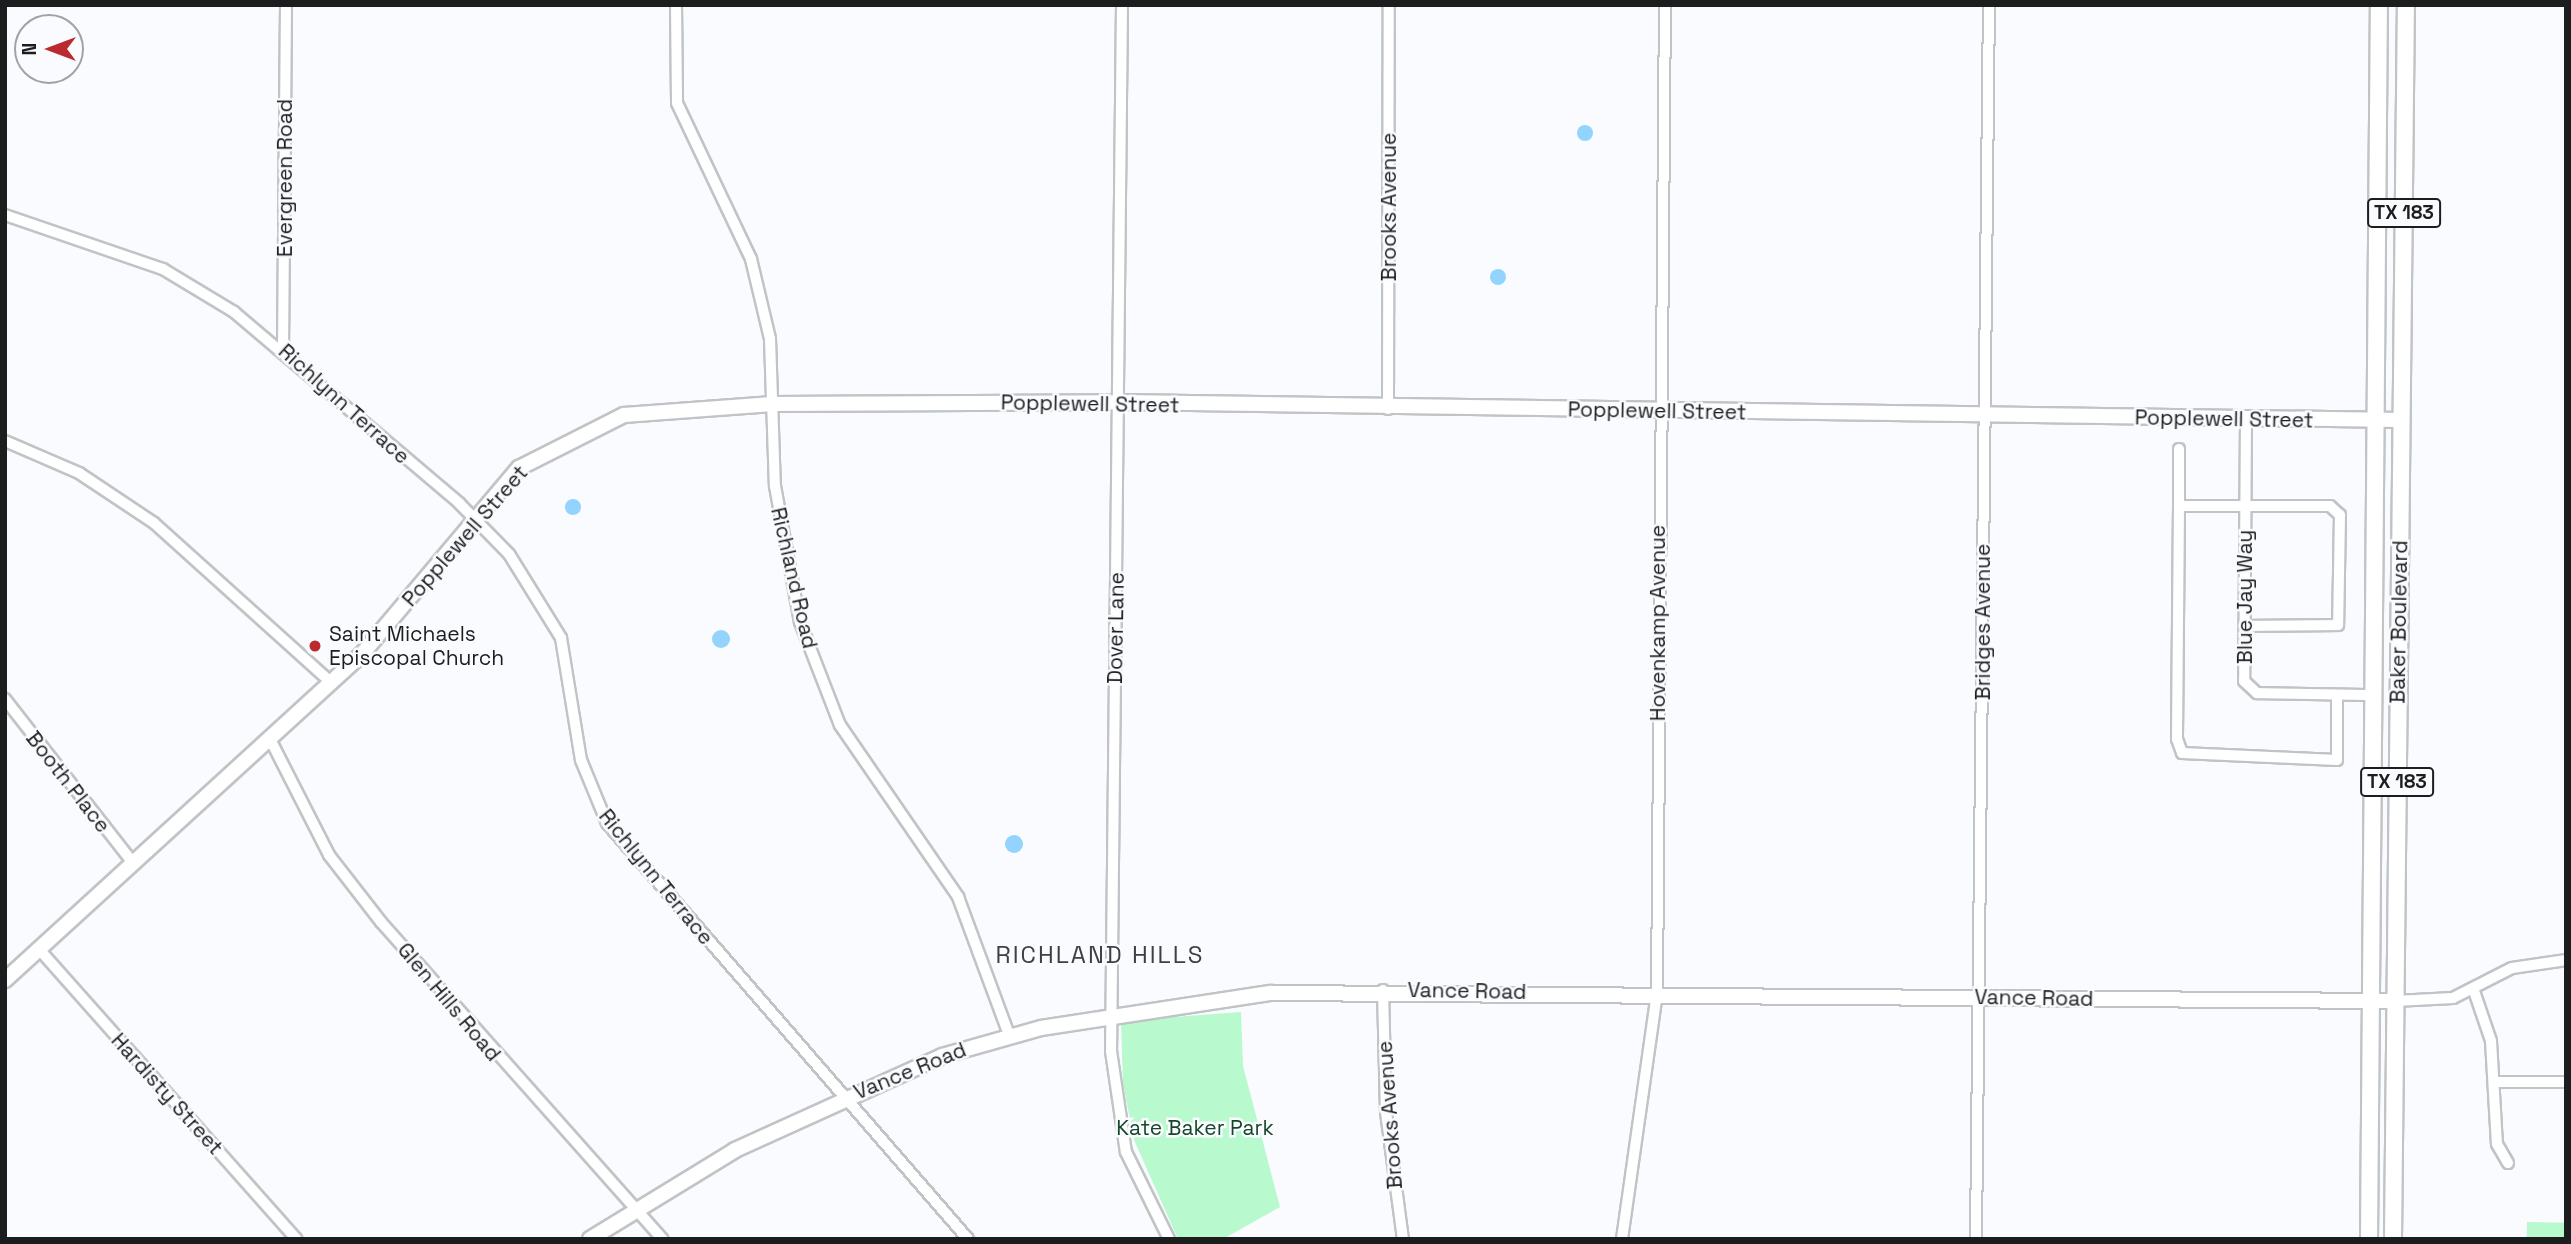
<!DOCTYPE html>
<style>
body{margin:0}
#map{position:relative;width:2571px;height:1244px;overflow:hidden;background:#f9fbfe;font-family:"Space Grotesk",sans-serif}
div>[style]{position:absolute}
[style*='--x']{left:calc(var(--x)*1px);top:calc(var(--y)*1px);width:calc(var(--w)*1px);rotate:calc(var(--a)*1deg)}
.green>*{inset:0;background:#b8f9ce;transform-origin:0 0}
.water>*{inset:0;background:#93d4fe}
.round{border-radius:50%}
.roads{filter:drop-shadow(2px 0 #c1c4c6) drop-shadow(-2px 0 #c1c4c6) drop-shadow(0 2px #c1c4c6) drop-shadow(0 -2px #c1c4c6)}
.street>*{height:10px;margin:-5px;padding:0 5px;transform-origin:5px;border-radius:5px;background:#fff}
.secondary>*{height:14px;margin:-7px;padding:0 7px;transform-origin:7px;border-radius:7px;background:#fff}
.primary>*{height:16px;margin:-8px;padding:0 8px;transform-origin:8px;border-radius:8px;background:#fff}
.dots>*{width:19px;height:19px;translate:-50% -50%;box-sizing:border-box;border:4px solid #f9fbfe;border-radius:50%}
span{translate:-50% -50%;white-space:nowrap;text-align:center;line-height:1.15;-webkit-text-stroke:5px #f9fbfe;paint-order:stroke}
.shield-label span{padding:2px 5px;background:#f9fbfe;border:2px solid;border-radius:5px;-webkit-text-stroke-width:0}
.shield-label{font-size:19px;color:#1c1d1d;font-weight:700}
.street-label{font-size:21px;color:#1c1d1d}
.poi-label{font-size:21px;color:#1c1d1d}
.left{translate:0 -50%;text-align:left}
.park-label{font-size:21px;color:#15462a}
.quarter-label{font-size:24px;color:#3e4042;letter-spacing:2px}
.frame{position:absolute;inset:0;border:7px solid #1c1d1d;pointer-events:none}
.north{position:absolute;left:14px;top:14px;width:70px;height:70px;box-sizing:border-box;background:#f9fbfe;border:2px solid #a1a2a4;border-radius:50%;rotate:270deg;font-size:19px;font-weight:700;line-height:28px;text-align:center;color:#1c1d1d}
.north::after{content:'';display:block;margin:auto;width:24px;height:32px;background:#ba2a2e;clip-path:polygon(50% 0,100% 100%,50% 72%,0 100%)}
</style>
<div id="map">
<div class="green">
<div style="clip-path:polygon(1241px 1012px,1243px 1066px,1280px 1207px,1223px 1239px,1178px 1239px,1134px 1140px,1123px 1083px,1121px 1021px)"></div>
<div style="left:2527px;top:1222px;width:39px;height:17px;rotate:1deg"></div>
</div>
<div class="water">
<div class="round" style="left:1577px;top:125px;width:16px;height:16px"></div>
<div class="round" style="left:1490px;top:269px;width:16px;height:16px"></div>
<div class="round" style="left:565px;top:499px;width:16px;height:16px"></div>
<div class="round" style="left:712px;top:630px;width:18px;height:18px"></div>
<div class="round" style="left:1005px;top:835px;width:18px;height:18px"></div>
</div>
<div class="roads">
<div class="street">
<div style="--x:676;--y:5;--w:98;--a:89.4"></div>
<div style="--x:677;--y:103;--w:173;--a:64.6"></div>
<div style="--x:751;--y:259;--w:82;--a:76.6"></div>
<div style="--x:770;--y:339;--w:147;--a:88.1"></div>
<div style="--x:775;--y:486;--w:138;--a:79.6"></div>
<div style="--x:800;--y:622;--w:110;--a:68.8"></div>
<div style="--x:840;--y:725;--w:209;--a:55.5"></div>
<div style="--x:958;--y:897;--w:147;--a:69.7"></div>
<div style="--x:1122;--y:5;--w:1046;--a:90.6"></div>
<div style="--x:1111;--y:1051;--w:102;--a:81.6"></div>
<div style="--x:1126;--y:1152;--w:97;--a:63.7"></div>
<div style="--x:5;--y:215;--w:167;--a:18.9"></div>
<div style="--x:163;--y:269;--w:83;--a:31.2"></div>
<div style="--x:234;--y:312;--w:295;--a:40.3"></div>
<div style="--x:459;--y:503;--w:71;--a:45.6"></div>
<div style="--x:509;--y:554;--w:99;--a:58.2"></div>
<div style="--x:561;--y:638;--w:124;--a:80.7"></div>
<div style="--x:581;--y:760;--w:68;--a:67.6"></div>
<div style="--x:607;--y:823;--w:551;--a:49.05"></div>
<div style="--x:283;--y:350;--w:345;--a:-89.5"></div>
<div style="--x:1388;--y:409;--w:404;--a:-89.9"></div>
<div style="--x:2246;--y:420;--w:261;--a:90.4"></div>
<div style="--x:2244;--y:681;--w:18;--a:43"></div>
<div style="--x:2257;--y:693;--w:118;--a:1"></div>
<div style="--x:5;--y:441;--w:81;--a:23.4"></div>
<div style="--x:79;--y:473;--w:90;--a:33.7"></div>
<div style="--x:154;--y:523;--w:239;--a:42"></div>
<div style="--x:2179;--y:449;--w:57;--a:90"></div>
<div style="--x:2179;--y:506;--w:151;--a:0"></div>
<div style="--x:2330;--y:506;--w:13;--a:42"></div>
<div style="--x:2340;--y:515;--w:110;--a:91"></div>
<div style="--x:2338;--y:625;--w:93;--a:179.4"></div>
<div style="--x:2179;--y:506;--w:233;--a:90.5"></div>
<div style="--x:2177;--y:739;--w:15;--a:70"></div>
<div style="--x:2182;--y:753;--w:155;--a:2.6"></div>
<div style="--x:2337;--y:760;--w:65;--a:-90"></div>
<div style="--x:5;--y:699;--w:208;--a:52"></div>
<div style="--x:271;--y:741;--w:128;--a:63"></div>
<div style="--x:329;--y:855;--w:85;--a:52.2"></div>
<div style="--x:381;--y:922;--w:424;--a:48.4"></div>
<div style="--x:38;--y:948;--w:389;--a:48.4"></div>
<div style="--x:2473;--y:988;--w:56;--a:71.2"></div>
<div style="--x:2491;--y:1041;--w:103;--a:86.7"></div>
<div style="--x:2497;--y:1144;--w:22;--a:60"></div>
<div style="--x:1383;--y:990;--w:122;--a:88.6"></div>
<div style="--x:1386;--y:1112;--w:128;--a:82.4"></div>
<div style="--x:2395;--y:1001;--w:58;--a:-3"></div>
<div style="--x:2453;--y:998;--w:66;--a:-27"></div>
<div style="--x:2512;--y:968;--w:55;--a:-8.4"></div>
<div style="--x:2496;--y:1082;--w:70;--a:0"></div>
<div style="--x:1622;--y:1239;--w:248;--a:-81.9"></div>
<div style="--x:1657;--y:993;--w:988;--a:-89.54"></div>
<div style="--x:1976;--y:1239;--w:1234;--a:-89.4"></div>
</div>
<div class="secondary">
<div style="--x:5;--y:980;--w:485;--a:-42.4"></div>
<div style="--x:363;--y:653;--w:242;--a:-49.9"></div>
<div style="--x:519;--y:468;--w:118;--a:-26.8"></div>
<div style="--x:624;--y:415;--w:149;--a:-4.2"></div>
<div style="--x:773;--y:404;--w:347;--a:-0.3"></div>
<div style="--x:1120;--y:402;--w:1281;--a:0.81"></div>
<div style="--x:590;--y:1239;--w:170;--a:-31.5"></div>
<div style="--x:735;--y:1150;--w:227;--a:-24.4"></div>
<div style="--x:942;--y:1056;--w:103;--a:-15.8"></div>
<div style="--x:1041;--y:1028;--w:233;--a:-8.7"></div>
<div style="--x:1271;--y:993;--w:1124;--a:0.41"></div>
</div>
<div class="primary">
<div style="--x:2369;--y:1239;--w:1234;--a:-89.54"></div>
<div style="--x:2393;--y:1239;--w:1234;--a:-89.4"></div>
</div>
</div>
<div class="dots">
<div style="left:315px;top:646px;background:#ba2a2e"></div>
</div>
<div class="shield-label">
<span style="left:2404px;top:213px">TX 183</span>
<span style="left:2397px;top:782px">TX 183</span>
</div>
<div class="street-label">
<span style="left:285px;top:178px;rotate:-90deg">Evergreen Road</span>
<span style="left:1389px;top:207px;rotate:-90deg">Brooks Avenue</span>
<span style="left:344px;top:404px;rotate:42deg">Richlynn Terrace</span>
<span style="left:1090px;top:404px;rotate:1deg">Popplewell Street</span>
<span style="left:1657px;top:411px;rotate:1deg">Popplewell Street</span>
<span style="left:2224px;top:419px;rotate:1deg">Popplewell Street</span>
<span style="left:465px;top:536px;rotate:-49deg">Popplewell Street</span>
<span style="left:794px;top:578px;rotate:77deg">Richland Road</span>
<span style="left:2245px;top:597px;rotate:-90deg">Blue Jay Way</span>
<span style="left:1983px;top:622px;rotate:-90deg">Bridges Avenue</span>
<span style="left:2399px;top:622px;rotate:-89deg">Baker Boulevard</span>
<span style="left:1658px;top:623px;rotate:-90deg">Hovenkamp Avenue</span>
<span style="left:1116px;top:628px;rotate:-89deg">Dover Lane</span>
<span style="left:68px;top:782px;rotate:52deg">Booth Place</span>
<span style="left:656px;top:877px;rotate:51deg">Richlynn Terrace</span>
<span style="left:1467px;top:991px;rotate:1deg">Vance Road</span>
<span style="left:2034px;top:998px;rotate:1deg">Vance Road</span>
<span style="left:449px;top:1002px;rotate:50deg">Glen Hills Road</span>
<span style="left:910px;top:1071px;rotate:-22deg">Vance Road</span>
<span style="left:167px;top:1094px;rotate:48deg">Hardisty Street</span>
<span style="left:1390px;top:1115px;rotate:-94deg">Brooks Avenue</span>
</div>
<div class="poi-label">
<span class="left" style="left:329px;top:646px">Saint Michaels<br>Episcopal Church</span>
</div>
<div class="park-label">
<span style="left:1195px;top:1128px">Kate Baker Park</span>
</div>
<div class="quarter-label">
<span style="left:1100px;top:955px">RICHLAND HILLS</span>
</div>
<div class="frame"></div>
<div class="north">N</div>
</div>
